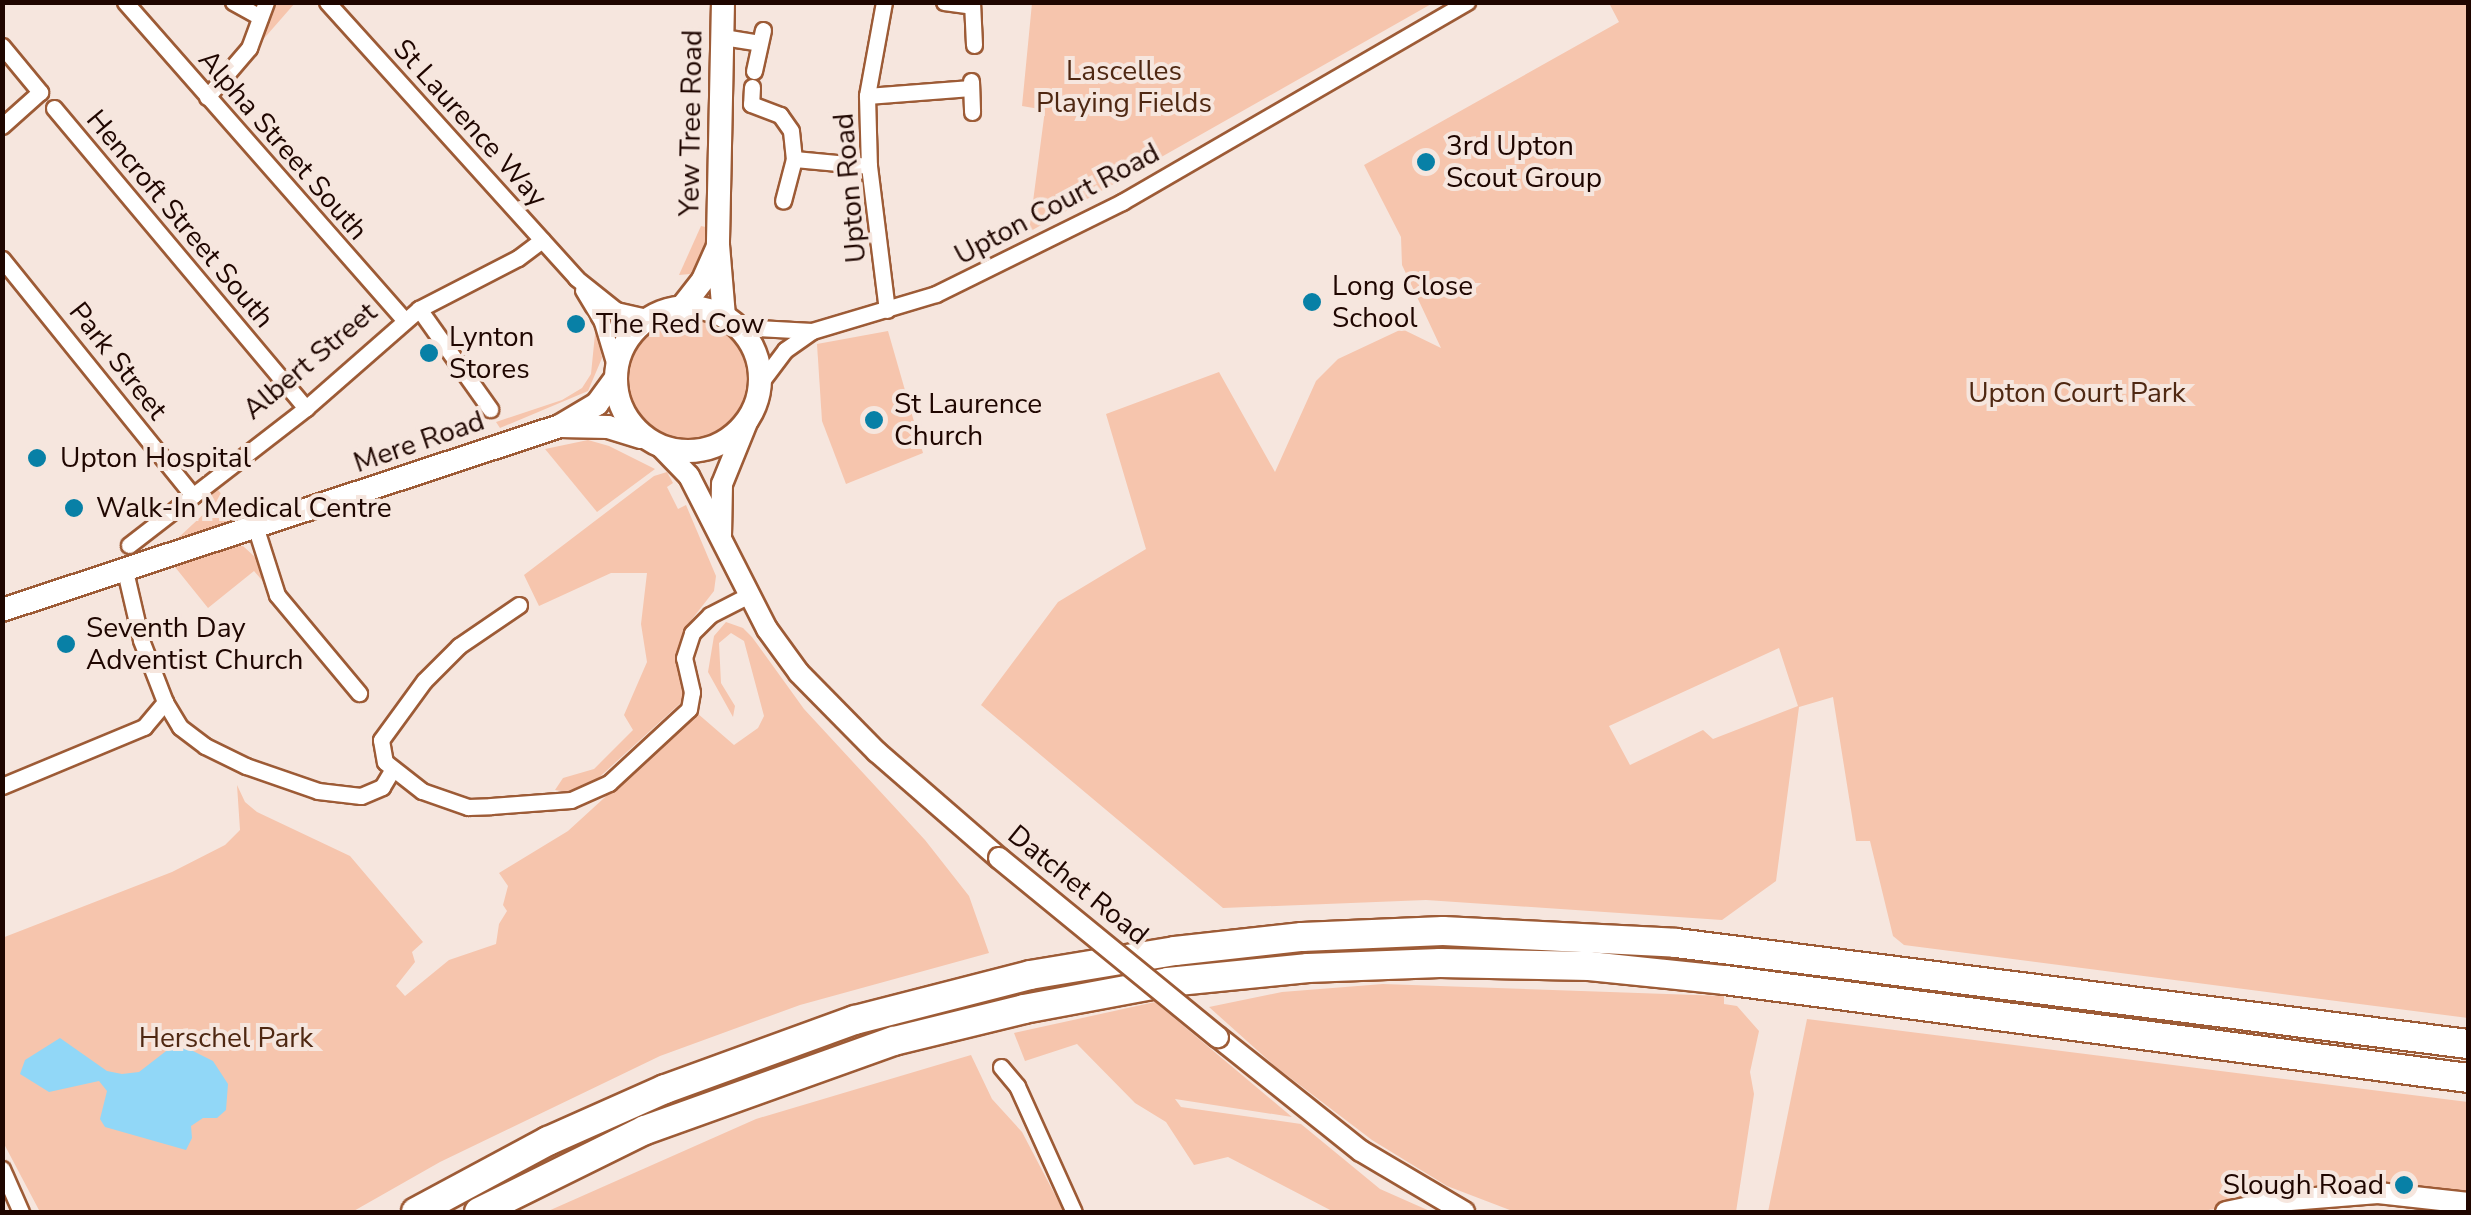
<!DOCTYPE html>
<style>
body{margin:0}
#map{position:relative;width:2471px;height:1215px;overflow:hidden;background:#f6e6de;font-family:"Nunito Sans",sans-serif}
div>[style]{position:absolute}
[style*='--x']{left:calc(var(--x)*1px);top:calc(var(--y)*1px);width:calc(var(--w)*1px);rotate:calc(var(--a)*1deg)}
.green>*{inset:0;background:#f6c5ad}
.round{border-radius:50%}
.water>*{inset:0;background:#91d7f7}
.roads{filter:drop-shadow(2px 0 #9d5b36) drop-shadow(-2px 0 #9d5b36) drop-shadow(0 2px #9d5b36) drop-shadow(0 -2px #9d5b36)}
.street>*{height:15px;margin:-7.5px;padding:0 7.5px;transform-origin:7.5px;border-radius:7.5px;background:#fff}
.secondary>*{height:20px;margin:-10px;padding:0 10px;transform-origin:10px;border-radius:10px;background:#fff}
.primary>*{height:22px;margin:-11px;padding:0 11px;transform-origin:11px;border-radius:11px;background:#fff}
.primary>.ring{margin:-11px;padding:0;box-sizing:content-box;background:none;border:22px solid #fff;border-radius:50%}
.highway>*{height:28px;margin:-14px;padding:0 14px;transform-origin:14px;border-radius:14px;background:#fff}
.bridges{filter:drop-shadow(2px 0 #9d5b36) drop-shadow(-2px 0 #9d5b36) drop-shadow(0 2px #9d5b36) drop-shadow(0 -2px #9d5b36)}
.secondary-bridge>*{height:20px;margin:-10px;padding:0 10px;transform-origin:10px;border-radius:10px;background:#fff}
.dots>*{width:28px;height:28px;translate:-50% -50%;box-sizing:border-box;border:5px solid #f6e6de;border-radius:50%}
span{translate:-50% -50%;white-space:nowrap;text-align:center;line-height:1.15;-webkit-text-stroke:8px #f6e6de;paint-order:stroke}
.park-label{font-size:28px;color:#4f2812}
.street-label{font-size:28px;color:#1f0600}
.poi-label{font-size:28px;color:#1f0600}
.left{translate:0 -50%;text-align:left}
.right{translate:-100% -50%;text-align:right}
.frame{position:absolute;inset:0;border:5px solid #1f0600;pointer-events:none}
</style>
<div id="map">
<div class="green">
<div style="clip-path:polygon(275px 3px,295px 3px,260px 43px)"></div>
<div style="clip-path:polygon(1032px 3px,1032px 2px,1433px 3px,1029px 232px,1045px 110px,1022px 106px)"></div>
<div style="clip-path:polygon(evenodd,1609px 3px,2468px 3px,2468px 1018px,1904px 945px,1893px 936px,1870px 841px,1856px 841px,1833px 697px,1799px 707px,1776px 881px,1722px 920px,1426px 900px,1223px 908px,981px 705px,1058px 602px,1146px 549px,1106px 414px,1219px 372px,1275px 472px,1316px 381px,1338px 359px,1402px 329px,1441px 348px,1402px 265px,1401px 237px,1364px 165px,1619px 22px,1609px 3px,1779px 648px,1798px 706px,1713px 739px,1703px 730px,1630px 765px,1609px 726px,1779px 648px)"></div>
<div style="clip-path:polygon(701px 226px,710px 228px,702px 258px,690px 274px,679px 275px)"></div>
<div class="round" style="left:627px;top:318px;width:124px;height:124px"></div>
<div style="clip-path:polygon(596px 324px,602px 358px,588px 391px,500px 428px,496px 422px,562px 400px,582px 388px,591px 374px)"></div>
<div style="clip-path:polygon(888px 331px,923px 453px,846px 484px,822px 421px,817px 344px)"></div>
<div style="clip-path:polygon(588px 440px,609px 446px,655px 469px,597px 512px,545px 449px)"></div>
<div style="clip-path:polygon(667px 472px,673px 483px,667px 487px,678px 509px,686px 505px,716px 576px,714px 591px,689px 623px,680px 654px,685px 699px,581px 794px,555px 790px,563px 778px,594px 769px,633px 730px,624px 715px,647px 662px,641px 624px,647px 573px,611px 573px,539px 606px,524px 575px,654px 476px)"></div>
<div style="clip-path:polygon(218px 490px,242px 518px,178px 538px,207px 511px,209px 497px)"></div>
<div style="clip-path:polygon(235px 546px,243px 546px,255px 557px,261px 555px,273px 593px,254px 571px,208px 608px,175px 567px)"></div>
<div style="clip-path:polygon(726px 622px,743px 628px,752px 637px,804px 709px,925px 840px,969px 896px,989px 953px,800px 1005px,660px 1056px,440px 1162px,352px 1212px,40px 1212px,3px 1142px,2px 938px,172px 872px,225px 845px,240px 830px,237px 785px,245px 802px,257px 812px,350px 856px,423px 942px,412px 952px,415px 962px,396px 986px,405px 996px,449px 960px,496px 944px,499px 924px,507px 911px,503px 905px,508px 886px,499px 873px,568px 831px,697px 713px,734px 745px,758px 728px,764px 716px,744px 641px,731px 633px,719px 643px,721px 683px,735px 706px,733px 717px,708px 672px,714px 636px)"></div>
<div style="clip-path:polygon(1383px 984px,1724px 996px,1724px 1004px,1737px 1006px,1759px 1031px,1750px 1072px,1754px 1094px,1736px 1212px,1515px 1212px,1447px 1186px,1372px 1140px,1276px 1067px,1209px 1007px,1282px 992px)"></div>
<div style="clip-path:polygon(1155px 1002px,1292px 1117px,1175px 1099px,1181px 1107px,1301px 1124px,1380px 1189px,1432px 1212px,1334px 1212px,1228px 1157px,1194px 1165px,1166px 1122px,1135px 1103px,1077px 1044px,1025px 1061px,1014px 1033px)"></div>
<div style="clip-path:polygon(1807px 1019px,2468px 1102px,2468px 1192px,2380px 1182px,2196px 1212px,1768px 1212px)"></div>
<div style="clip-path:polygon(971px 1055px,992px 1099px,1022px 1132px,1064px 1212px,546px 1212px,756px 1119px)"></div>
</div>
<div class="water">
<div style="clip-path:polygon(60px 1038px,107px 1071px,122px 1074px,139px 1072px,170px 1048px,189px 1049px,213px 1061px,228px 1084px,226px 1110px,217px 1118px,203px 1118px,191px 1126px,192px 1138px,186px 1150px,105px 1127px,100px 1119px,107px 1091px,99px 1081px,49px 1092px,20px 1074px,25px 1060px)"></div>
</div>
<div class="roads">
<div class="street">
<div style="--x:125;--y:2;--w:423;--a:48.7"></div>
<div style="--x:233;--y:2;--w:31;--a:29"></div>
<div style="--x:327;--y:2;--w:372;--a:47.9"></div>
<div style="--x:576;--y:278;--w:51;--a:38.7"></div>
<div style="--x:616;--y:310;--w:35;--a:13"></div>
<div style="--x:884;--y:2;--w:96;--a:100.3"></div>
<div style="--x:867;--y:96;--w:70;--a:88.4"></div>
<div style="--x:869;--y:166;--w:145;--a:82.9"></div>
<div style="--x:944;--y:2;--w:28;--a:8"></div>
<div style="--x:972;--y:2;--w:43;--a:87.3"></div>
<div style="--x:723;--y:37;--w:37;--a:9"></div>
<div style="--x:2;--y:46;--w:60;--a:50.4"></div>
<div style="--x:40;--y:92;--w:51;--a:138.2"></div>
<div style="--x:754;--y:71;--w:42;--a:-77.6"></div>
<div style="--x:971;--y:81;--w:31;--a:88"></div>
<div style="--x:752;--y:87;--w:17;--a:93"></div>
<div style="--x:751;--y:104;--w:31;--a:21"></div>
<div style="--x:780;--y:115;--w:19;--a:55"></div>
<div style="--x:791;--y:131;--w:28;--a:84"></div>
<div style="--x:794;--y:159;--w:43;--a:104.7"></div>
<div style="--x:867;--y:96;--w:104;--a:-4.4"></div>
<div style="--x:207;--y:97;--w:65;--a:-49.4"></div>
<div style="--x:249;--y:48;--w:49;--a:-69.7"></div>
<div style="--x:54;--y:108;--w:392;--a:50"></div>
<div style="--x:794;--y:159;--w:75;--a:5.3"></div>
<div style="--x:2;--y:259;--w:304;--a:51.1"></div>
<div style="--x:583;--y:290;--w:37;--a:59"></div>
<div style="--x:602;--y:322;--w:49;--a:73.4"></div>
<div style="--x:419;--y:309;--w:123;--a:54.6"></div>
<div style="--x:739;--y:327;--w:73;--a:3.1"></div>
<div style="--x:812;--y:331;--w:129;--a:-16.6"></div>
<div style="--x:936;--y:294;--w:208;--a:-26.3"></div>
<div style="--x:1122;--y:202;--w:399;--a:-30.1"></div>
<div style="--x:761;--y:382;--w:40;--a:-53"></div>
<div style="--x:785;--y:350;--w:33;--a:-35"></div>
<div style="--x:256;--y:529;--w:69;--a:72.3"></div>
<div style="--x:277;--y:595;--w:128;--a:50.1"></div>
<div style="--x:129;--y:545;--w:224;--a:-37.7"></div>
<div style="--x:306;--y:408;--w:150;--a:-41.2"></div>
<div style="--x:419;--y:309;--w:111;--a:-27.3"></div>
<div style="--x:518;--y:258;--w:30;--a:-37"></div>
<div style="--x:125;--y:571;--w:71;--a:76.9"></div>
<div style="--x:141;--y:640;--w:66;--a:68.8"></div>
<div style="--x:165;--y:702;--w:29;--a:59"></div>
<div style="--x:180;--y:727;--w:31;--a:37"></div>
<div style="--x:205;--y:746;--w:46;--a:26"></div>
<div style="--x:246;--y:766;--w:76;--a:19.1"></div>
<div style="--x:318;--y:791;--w:43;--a:6.6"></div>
<div style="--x:361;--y:796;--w:23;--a:-23"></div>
<div style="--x:382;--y:787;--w:21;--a:-59"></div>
<div style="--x:519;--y:605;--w:73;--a:145.7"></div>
<div style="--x:459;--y:646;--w:49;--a:135"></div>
<div style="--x:424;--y:681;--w:73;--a:126.1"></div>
<div style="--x:381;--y:740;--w:22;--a:80"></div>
<div style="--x:385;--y:762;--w:47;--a:38.1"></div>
<div style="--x:422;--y:791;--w:49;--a:19.2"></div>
<div style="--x:468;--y:807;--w:23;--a:-2"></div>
<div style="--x:491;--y:806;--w:80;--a:-4.3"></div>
<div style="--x:571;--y:800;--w:42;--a:-24.1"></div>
<div style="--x:609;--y:783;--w:109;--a:-42.8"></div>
<div style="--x:689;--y:709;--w:17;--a:-80"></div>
<div style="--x:692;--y:692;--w:35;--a:-103"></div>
<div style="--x:684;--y:658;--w:26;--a:-72"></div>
<div style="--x:692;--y:633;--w:25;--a:-45"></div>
<div style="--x:710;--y:615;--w:44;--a:-27.1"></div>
<div style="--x:2;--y:786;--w:154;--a:-22.6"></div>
<div style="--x:144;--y:727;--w:33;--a:-50"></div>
<div style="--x:1001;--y:1067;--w:25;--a:50"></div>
<div style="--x:1017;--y:1086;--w:138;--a:65.7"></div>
<div style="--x:2;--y:1169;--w:47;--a:66.2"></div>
</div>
<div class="secondary">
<div style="--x:661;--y:447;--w:40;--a:46"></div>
<div style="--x:689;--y:476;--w:172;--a:63"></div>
<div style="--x:767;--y:629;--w:54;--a:54"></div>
<div style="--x:799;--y:673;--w:111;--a:45.4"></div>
<div style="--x:877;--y:752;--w:162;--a:41"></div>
<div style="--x:721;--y:536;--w:52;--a:-88.9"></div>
<div style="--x:722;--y:484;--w:69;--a:-67.9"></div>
<div style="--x:1218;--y:1037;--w:183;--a:38.6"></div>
<div style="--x:1361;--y:1151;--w:120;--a:30.6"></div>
<div style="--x:2226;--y:1212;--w:53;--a:-11.9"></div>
<div style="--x:2278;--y:1201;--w:100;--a:-4.6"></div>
<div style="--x:2378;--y:1193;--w:91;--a:6.3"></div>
</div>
<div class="primary">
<div style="--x:723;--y:2;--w:243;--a:91.2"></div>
<div style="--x:718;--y:245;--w:71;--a:85.2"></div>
<div style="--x:682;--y:307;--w:34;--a:-52"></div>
<div style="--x:703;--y:280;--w:37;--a:-66"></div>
<div class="ring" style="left:616px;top:307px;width:122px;height:122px"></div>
<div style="--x:560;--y:426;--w:48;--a:1.2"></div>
<div style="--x:608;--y:427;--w:34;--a:17"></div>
<div style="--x:2;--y:610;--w:588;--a:-18.25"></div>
<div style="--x:560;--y:426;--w:43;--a:-30.7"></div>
<div style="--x:597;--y:404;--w:32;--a:-54"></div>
</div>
<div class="highway">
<div style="--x:416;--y:1212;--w:150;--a:-28.3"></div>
<div style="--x:548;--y:1141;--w:128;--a:-24"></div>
<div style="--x:665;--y:1089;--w:202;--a:-20"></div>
<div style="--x:855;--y:1020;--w:181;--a:-14.4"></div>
<div style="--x:1030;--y:975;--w:147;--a:-9.4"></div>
<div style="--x:1175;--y:951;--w:128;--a:-6.3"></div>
<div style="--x:1302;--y:937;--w:141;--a:-2.4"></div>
<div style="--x:1443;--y:931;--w:233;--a:2.9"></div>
<div style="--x:1676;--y:943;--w:798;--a:7.27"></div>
<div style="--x:479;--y:1212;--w:185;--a:-26.3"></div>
<div style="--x:645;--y:1130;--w:264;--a:-19.7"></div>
<div style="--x:894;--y:1041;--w:134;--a:-13.8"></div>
<div style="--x:1024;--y:1009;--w:147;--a:-10.6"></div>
<div style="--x:1168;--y:982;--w:141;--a:-5.7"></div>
<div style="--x:1308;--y:968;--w:132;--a:-2.2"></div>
<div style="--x:1440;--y:963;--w:149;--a:1.2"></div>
<div style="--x:1589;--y:966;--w:137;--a:5.9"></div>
<div style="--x:1725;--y:980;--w:749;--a:7.51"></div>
</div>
</div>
<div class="bridges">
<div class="secondary-bridge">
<div style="--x:999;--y:858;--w:283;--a:39.3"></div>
</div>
</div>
<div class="dots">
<div style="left:1426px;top:162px;background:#0880a6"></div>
<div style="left:1312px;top:302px;background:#0880a6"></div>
<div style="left:576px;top:324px;background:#0880a6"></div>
<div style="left:429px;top:353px;background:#0880a6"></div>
<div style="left:874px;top:420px;background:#0880a6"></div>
<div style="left:37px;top:458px;background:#0880a6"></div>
<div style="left:74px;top:508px;background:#0880a6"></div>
<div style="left:66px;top:644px;background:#0880a6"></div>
<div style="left:2404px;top:1185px;background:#0880a6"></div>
</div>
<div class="park-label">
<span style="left:1124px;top:87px">Lascelles<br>Playing Fields</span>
<span style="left:2077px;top:393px">Upton Court Park</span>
<span style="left:226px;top:1038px">Herschel Park</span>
</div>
<div class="street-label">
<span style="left:470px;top:123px;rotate:48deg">St Laurence Way</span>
<span style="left:691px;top:123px;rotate:-89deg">Yew Tree Road</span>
<span style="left:283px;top:145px;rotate:49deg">Alpha Street South</span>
<span style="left:850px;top:188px;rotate:-95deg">Upton Road</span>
<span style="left:1057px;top:204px;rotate:-28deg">Upton Court Road</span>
<span style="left:180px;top:219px;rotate:50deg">Hencroft Street South</span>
<span style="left:118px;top:361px;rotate:52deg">Park Street</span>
<span style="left:310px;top:361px;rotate:-40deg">Albert Street</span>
<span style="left:419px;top:442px;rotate:-19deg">Mere Road</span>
<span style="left:1078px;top:885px;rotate:39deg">Datchet Road</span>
</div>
<div class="poi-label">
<span class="left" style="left:1446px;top:162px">3rd Upton<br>Scout Group</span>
<span class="left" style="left:1332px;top:302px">Long Close<br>School</span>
<span class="left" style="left:596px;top:324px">The Red Cow</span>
<span class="left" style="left:449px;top:353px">Lynton<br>Stores</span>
<span class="left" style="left:894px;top:420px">St Laurence<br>Church</span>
<span class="left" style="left:60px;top:458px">Upton Hospital</span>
<span class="left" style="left:96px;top:508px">Walk-In Medical Centre</span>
<span class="left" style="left:86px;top:644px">Seventh Day<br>Adventist Church</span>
<span class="right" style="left:2384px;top:1185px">Slough Road</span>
</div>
<div class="frame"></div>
</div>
